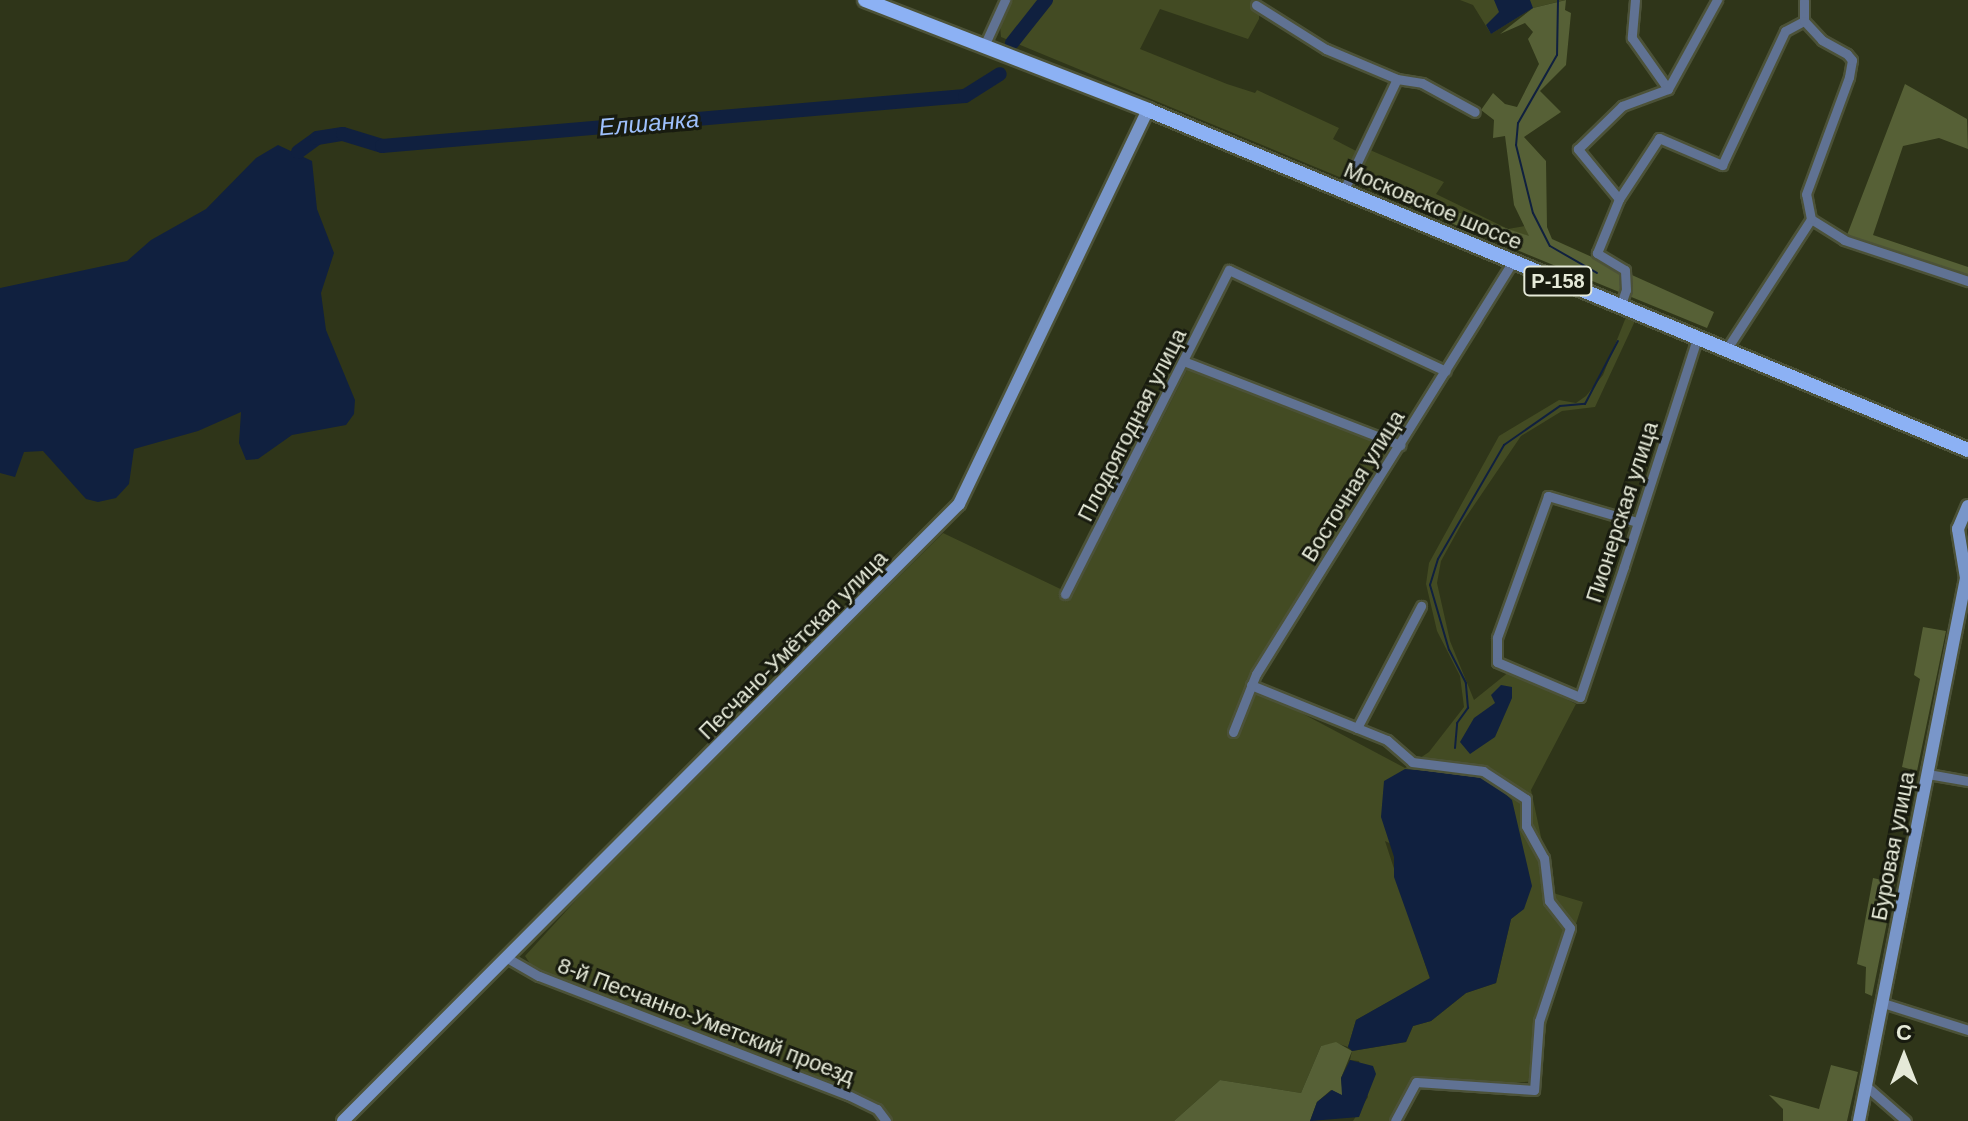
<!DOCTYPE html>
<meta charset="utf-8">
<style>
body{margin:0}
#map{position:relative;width:1968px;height:1121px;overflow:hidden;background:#2f3519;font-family:Arial,sans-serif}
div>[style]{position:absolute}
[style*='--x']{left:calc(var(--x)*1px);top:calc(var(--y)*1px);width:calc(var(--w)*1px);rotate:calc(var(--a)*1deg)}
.green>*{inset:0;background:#434b23}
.forest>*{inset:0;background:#566036}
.water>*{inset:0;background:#10203f}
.stream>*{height:2px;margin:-1px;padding:0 1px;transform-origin:1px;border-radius:1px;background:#10203f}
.river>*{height:14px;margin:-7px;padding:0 7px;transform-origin:7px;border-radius:7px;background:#10203f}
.roads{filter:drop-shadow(2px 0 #4c5238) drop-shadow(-2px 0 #4c5238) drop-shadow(0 2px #4c5238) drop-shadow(0 -2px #4c5238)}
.street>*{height:9px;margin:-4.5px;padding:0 4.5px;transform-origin:4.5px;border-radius:4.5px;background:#607293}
.secondary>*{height:12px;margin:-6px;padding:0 6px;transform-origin:6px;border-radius:6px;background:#7996c9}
.primary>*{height:14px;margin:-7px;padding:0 7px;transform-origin:7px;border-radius:7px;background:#8cb1f4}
span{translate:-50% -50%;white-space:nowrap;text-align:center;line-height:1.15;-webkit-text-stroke:6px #181b0f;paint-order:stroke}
.shield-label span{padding:2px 6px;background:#181b0f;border:2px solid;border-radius:6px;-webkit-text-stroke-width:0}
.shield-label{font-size:20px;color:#e5e9d8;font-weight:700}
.street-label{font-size:22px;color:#e5e9d8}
.water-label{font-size:24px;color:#9ec0fc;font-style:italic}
.north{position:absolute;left:1864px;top:1017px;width:80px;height:80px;-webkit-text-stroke:6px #181b0f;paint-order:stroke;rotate:0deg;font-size:22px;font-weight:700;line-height:32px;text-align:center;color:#e5e9d8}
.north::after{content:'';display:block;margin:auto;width:28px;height:36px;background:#e5e9d8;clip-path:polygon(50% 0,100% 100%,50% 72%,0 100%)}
</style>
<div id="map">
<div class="green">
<div style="clip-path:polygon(1012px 0,1260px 0,1259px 19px,1248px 39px,1160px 9px,1140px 49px,1227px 84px,1255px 93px,1257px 90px,1339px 128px,1333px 139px,1360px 153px,1365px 143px,1370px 150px,1444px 182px,1436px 194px,1508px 229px,1525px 226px,1530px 237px,1426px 201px,1420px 205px,1424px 212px,1001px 37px,1000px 26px)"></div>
<div style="clip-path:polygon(1460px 0,1565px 0,1533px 8px,1491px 34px,1473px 5px)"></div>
<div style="clip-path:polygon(1626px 317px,1635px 321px,1595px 407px,1562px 411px,1521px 436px,1462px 523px,1441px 561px,1437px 583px,1450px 641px,1474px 700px,1510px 671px,1576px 704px,1531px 790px,1553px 893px,1583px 902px,1548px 1012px,1539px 1081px,1414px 1090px,1401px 1121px,1353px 1121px,1368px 1097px,1359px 1061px,1350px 1060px,1352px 1051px,1406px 1042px,1413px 1026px,1431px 1021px,1466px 993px,1496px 983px,1511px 919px,1524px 908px,1385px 841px,1430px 979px,1356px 1020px,1348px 1047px,1336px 1043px,1321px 1046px,1301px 1093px,1220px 1080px,1174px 1121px,877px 1121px,879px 1115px,540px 979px,525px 956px,609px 864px,943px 533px,1073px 595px,1188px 368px,1390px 448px,1249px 685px,1405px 768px,1429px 752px,1464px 707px,1460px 676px,1437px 631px,1426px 584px,1429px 563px,1499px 436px,1559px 400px,1576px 403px,1586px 396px,1603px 375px)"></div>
</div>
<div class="forest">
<div style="clip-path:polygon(1566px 0,1565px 10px,1571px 13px,1566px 65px,1540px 91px,1561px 112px,1524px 137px,1546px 161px,1547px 227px,1552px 239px,1714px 312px,1707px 328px,1424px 212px,1420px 205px,1425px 201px,1529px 236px,1514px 205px,1505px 136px,1493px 138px,1494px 120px,1481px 110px,1493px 93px,1505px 104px,1517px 107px,1539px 64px,1528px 39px,1533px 32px,1525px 23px,1500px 34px,1533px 8px)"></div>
<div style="clip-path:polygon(1905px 84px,1967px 119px,1968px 149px,1939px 138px,1903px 146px,1873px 235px,1968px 267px,1968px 276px,1847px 235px)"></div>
<div style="clip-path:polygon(1923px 627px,1946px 631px,1917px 771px,1902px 767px,1920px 679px,1914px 675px)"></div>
<div style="clip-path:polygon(1873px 878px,1895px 883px,1872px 996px,1865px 993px,1866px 967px,1857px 964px)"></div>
<div style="clip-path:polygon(1336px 1042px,1352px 1051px,1341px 1078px,1343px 1096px,1331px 1090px,1317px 1102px,1310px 1121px,1174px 1121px,1220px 1080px,1301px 1093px,1321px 1046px)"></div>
<div style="clip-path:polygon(1831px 1065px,1858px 1072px,1847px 1121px,1783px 1121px,1783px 1109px,1769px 1095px,1819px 1109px)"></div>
</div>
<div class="water">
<div style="clip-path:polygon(1494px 0,1530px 0,1533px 8px,1491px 34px,1486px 25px,1499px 12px)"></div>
<div style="clip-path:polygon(278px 145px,312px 161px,317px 209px,334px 253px,321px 293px,326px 330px,355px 400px,354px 414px,346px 425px,292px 435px,258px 459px,246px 460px,239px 443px,241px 412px,198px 431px,134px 449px,129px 484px,116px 498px,98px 502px,86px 499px,43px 451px,24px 452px,15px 477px,0 473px,0 288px,127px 261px,151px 240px,206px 209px,256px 158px)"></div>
<div style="clip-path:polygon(1501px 685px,1512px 687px,1512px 698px,1495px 737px,1470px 754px,1460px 742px,1474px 718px,1495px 703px,1491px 695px)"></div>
<div style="clip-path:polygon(1405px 769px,1486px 776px,1512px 800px,1532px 886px,1524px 909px,1511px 919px,1496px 983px,1466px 993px,1431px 1021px,1413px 1026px,1406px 1042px,1352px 1051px,1348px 1047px,1356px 1020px,1430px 978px,1394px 877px,1394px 857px,1381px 817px,1384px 781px)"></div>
<div style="clip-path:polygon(1350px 1060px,1373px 1066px,1376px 1074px,1359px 1117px,1310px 1121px,1317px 1102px,1332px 1090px,1342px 1095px,1341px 1078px)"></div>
</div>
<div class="stream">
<div style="--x:1558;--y:0;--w:55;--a:91"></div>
<div style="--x:1557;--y:55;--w:78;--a:119.8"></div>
<div style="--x:1518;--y:123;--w:22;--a:95"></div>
<div style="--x:1516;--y:145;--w:70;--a:76"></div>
<div style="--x:1533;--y:213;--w:37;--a:63"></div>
<div style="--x:1550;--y:246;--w:54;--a:29.9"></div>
<div style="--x:1455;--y:748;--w:25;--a:-85"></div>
<div style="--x:1457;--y:723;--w:19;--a:-54"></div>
<div style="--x:1468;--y:708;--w:25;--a:-95"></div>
<div style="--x:1466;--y:683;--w:37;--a:-117"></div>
<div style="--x:1449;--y:650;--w:68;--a:-106.3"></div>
<div style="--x:1430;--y:585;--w:27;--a:-73"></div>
<div style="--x:1438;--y:559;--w:132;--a:-59.9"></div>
<div style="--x:1504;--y:445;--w:68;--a:-34.9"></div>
<div style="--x:1560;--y:406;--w:25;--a:-5"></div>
<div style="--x:1585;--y:404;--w:71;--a:-62.4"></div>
</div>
<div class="river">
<div style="--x:1012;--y:43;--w:55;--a:-51.7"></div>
<div style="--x:298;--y:152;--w:24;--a:-36"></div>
<div style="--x:317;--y:138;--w:26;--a:-9"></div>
<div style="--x:343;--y:134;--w:41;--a:17.1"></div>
<div style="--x:382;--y:146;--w:585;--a:-4.9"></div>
<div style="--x:965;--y:96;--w:41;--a:-32.2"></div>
</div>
<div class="roads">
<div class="street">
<div style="--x:1635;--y:0;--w:38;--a:95"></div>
<div style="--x:1632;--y:38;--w:62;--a:54.8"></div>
<div style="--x:1256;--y:5;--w:83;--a:32.2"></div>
<div style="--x:1326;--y:49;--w:77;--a:22.9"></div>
<div style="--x:1397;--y:79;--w:25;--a:9"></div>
<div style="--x:1422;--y:83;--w:60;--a:28.7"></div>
<div style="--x:984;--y:46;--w:51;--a:-65.5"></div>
<div style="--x:1343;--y:192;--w:125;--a:-64.5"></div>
<div style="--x:1619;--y:199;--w:65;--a:-129.4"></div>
<div style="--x:1578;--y:149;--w:62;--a:-44.3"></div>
<div style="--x:1622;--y:106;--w:49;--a:-20.3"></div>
<div style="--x:1668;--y:89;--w:102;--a:-61.2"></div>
<div style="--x:1811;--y:219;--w:39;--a:32"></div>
<div style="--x:1844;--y:240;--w:131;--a:18.3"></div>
<div style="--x:1620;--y:307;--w:18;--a:-71"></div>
<div style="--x:1626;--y:290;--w:20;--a:-93"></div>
<div style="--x:1625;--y:270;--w:33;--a:-149"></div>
<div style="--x:1597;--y:253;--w:58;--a:-67.8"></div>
<div style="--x:1619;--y:199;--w:73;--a:-56.7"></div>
<div style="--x:1659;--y:138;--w:69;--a:23.2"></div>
<div style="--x:1722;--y:165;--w:148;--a:-64.8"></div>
<div style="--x:1785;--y:31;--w:21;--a:-28"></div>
<div style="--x:1804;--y:21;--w:21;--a:-90"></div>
<div style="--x:1726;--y:350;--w:156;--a:-57"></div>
<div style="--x:1811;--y:219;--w:25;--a:-101"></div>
<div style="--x:1806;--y:194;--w:125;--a:-69.8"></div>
<div style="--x:1849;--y:77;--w:17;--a:-80"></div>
<div style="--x:1852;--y:60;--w:8;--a:-130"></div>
<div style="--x:1847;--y:54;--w:29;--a:-151"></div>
<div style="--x:1822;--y:40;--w:26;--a:-133"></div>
<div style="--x:1186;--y:362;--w:230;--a:21.2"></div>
<div style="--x:1637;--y:522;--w:93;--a:-163.7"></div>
<div style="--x:1548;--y:496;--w:151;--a:109.8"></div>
<div style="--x:1497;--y:638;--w:24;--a:90"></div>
<div style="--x:1497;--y:662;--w:90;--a:22.9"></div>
<div style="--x:1580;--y:697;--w:138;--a:-71.4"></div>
<div style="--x:1624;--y:566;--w:238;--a:-72.2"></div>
<div style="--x:1065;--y:594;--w:363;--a:-63.2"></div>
<div style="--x:1229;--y:270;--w:239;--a:25"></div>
<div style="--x:1251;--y:685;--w:147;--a:22"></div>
<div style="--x:1387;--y:740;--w:33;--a:41"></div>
<div style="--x:1412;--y:762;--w:72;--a:7.2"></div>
<div style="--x:1483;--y:771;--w:51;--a:33.1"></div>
<div style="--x:1526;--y:799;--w:27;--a:90"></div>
<div style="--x:1526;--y:826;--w:37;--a:61"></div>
<div style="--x:1544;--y:858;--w:43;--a:83.4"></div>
<div style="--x:1549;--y:901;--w:34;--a:52"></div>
<div style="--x:1570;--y:928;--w:98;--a:108.4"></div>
<div style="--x:1539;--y:1021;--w:69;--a:94.1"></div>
<div style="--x:1534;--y:1090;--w:118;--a:-176.1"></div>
<div style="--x:1416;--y:1082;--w:44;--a:118.3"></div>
<div style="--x:1357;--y:728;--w:138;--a:-62.3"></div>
<div style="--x:1233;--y:732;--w:62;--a:-68.4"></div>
<div style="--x:1256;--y:674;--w:484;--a:-58.1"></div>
<div style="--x:1928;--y:774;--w:41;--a:9.9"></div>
<div style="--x:509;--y:959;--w:34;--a:30"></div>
<div style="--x:539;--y:976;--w:331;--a:21.1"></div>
<div style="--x:848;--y:1095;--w:32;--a:26"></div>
<div style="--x:877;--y:1109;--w:15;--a:53"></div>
<div style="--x:1883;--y:1003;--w:89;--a:17.6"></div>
<div style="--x:1866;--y:1086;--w:53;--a:41.2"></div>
</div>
<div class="secondary">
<div style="--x:343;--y:1121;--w:872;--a:-45.05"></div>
<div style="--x:959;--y:504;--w:437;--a:-64.4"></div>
<div style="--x:1859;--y:1121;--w:553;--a:-78.85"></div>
<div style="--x:1966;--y:578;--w:50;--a:-99.3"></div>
<div style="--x:1958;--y:529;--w:25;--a:-67"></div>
</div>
<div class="primary">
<div style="--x:865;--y:0;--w:304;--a:21.2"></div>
<div style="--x:1148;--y:110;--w:888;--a:22.52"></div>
</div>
</div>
<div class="shield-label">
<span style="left:1558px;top:281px">Р-158</span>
</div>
<div class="street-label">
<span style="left:1433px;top:206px;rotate:23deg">Московское шоссе</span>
<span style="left:1132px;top:425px;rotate:-63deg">Плодоягодная улица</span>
<span style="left:1353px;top:486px;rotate:-58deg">Восточная улица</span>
<span style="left:1622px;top:512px;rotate:-72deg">Пионерская улица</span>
<span style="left:793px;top:645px;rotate:-45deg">Песчано-Умётская улица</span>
<span style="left:1893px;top:846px;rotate:-79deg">Буровая улица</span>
<span style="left:706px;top:1021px;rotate:21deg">8-й Песчанно-Уметский проезд</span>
</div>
<div class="water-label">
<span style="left:649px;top:123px;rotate:-5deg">Елшанка</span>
</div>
<div class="north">С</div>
</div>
